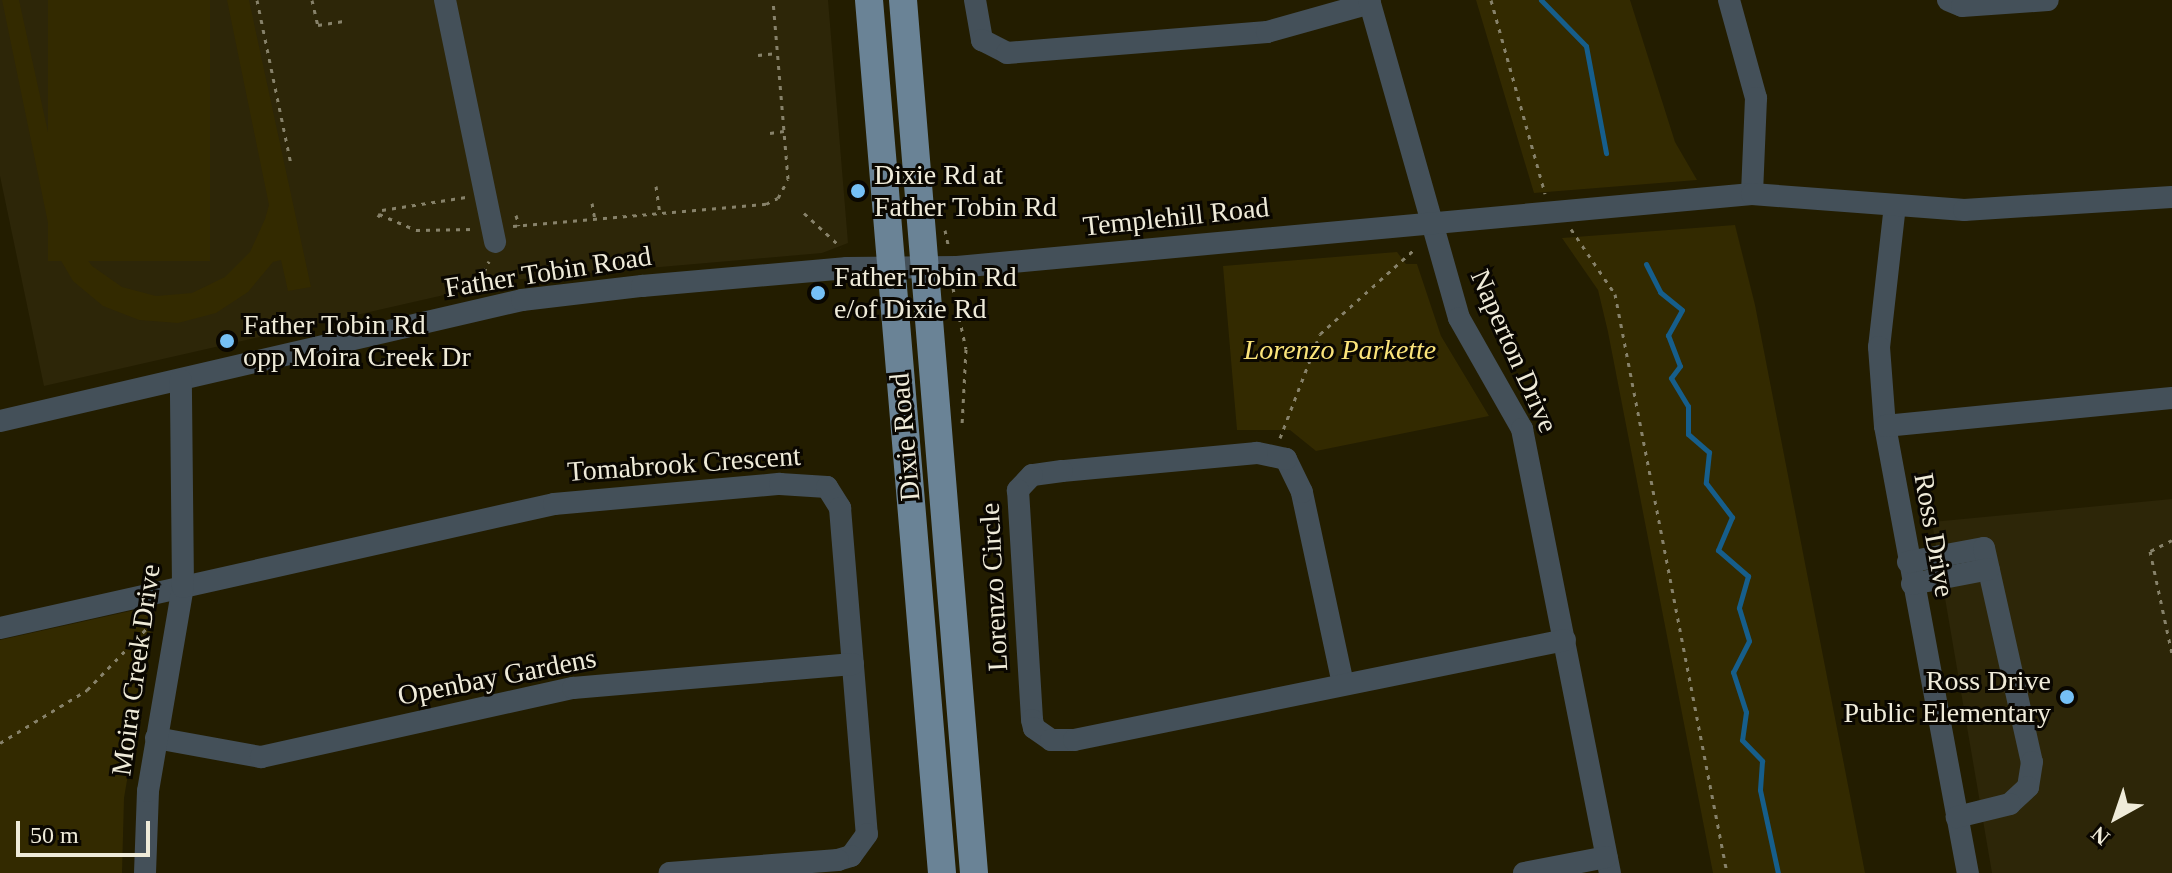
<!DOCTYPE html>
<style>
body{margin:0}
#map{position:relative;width:2172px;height:873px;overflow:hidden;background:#231d00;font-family:Georgia,serif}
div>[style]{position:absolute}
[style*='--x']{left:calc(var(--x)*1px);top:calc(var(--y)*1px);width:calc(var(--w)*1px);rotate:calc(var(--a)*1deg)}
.built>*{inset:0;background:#2d2608}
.green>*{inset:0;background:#332a00;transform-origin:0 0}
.stream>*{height:5px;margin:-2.5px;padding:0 2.5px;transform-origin:2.5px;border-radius:2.5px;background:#165e8b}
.path>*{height:3px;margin-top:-1.5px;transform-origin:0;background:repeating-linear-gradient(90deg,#87826a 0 4px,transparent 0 10px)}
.minor>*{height:22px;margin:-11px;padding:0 11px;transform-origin:11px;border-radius:11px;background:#445059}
.major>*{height:28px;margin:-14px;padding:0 14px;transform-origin:14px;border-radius:14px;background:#6a8396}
.dots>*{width:22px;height:22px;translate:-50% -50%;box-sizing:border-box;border:4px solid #0a0701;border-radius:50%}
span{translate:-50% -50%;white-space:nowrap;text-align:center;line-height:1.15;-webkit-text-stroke:6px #0a0701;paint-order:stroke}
.poi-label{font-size:28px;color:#efebd9}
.left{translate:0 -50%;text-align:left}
.right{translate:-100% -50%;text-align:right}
.street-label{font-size:28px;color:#efebd9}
.park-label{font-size:28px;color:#fbe47a;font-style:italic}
.north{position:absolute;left:2076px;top:777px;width:80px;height:80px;-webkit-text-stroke:6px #0a0701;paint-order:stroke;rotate:220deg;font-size:22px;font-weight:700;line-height:32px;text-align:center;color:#efebd9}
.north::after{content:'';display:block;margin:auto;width:28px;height:36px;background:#efebd9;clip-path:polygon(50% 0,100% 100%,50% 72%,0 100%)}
.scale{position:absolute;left:16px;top:821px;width:134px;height:36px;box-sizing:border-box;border:4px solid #efebd9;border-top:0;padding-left:10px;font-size:24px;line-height:28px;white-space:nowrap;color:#efebd9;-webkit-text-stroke:6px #0a0701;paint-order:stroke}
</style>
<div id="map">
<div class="built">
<div style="clip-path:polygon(0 0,828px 0,848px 243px,822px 253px,510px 280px,44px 386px,0 176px)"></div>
<div style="clip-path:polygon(2172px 499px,2172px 873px,1992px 873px,1932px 522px)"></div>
</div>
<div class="green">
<div style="clip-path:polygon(2px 0,19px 0,71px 237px,92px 266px,122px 287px,156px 296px,192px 293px,225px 277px,250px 252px,265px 219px,269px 205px,227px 0,249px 0,311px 287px,288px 291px,281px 260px,273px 262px,248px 292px,216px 313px,178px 323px,139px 320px,103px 306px,73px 281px,53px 247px)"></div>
<div style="left:48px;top:0;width:162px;height:261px"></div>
<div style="clip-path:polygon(1476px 0,1630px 0,1675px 142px,1697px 180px,1534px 193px)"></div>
<div style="clip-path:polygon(1735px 225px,1755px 305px,1865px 873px,1713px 873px,1608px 332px,1598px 290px,1562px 238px)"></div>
<div style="clip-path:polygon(1397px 252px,1406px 264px,1417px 264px,1441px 336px,1489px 416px,1316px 451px,1290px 430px,1237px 430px,1223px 266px)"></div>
<div style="clip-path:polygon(135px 610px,150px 617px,144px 621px,152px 634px,124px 798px,122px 873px,0 873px,0 640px)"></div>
</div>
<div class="stream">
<div style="--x:1541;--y:0;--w:64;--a:45.6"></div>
<div style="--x:1586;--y:46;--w:109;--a:79.4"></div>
<div style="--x:1646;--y:264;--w:31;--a:63"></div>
<div style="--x:1660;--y:292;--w:28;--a:39"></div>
<div style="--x:1682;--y:310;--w:29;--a:119"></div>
<div style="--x:1668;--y:335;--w:33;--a:69"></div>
<div style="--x:1680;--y:366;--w:15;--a:127"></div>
<div style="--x:1671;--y:378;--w:33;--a:59"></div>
<div style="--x:1688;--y:406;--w:28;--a:90"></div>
<div style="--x:1688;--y:434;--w:28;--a:41"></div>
<div style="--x:1709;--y:452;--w:31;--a:96"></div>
<div style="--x:1706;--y:483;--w:43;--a:52.6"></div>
<div style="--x:1732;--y:517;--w:36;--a:113"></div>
<div style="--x:1718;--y:550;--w:40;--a:41"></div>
<div style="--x:1748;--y:576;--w:33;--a:106"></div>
<div style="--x:1739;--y:608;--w:34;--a:73"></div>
<div style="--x:1749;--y:641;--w:35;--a:117"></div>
<div style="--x:1733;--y:672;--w:42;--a:72"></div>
<div style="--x:1746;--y:712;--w:28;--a:98"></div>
<div style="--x:1742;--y:740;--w:29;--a:46"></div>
<div style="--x:1762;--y:761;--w:29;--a:94"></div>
<div style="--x:1760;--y:790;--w:85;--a:77.8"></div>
</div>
<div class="path">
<div style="--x:257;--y:0;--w:167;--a:78.3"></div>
<div style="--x:312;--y:0;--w:26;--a:77"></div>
<div style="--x:318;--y:25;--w:26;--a:-9"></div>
<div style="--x:1491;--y:0;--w:201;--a:74.4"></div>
<div style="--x:758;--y:55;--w:20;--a:-6"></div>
<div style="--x:770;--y:133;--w:14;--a:-8"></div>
<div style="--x:656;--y:186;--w:28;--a:82"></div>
<div style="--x:592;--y:203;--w:17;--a:80"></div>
<div style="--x:804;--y:213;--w:50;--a:42.6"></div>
<div style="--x:379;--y:214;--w:40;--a:23.4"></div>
<div style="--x:416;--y:230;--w:58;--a:-1"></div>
<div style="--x:516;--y:215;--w:11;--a:75"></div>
<div style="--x:378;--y:217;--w:8;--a:-60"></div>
<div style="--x:382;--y:210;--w:85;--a:-8.8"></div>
<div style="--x:513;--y:226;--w:254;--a:-5"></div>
<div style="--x:766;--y:204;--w:13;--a:-27"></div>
<div style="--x:778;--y:198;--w:21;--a:-62"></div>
<div style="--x:788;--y:179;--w:180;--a:-94.8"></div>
<div style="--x:1571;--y:229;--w:78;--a:55.9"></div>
<div style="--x:1615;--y:294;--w:590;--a:79.05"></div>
<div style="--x:945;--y:230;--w:19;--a:78"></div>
<div style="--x:953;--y:288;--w:62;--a:78"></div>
<div style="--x:966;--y:349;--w:77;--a:93"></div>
<div style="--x:475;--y:290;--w:32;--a:-64"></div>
<div style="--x:1280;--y:438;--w:111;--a:-69"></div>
<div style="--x:1320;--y:334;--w:129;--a:-41.9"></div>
<div style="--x:2172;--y:540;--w:25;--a:153"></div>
<div style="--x:2150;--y:551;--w:105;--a:77.9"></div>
<div style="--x:0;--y:743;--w:102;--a:-31.3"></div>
<div style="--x:87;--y:690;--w:91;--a:-45.9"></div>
</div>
<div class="minor">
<div style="--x:445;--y:0;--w:247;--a:78.3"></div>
<div style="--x:975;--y:0;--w:41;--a:80.1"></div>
<div style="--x:982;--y:40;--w:28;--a:27"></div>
<div style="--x:1007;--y:53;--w:261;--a:-4.6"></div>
<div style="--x:1267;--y:32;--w:107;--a:-15.7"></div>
<div style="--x:1369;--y:0;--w:330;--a:74.2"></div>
<div style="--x:1459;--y:318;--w:128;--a:60.4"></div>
<div style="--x:1522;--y:429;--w:453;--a:78.8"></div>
<div style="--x:1729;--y:0;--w:102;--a:74.6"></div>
<div style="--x:1756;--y:98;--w:96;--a:92.4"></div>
<div style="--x:1948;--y:0;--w:15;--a:23"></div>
<div style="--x:1962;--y:6;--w:86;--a:-4"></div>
<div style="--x:1895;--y:205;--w:143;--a:96.4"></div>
<div style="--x:1879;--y:347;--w:79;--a:85.7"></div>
<div style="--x:1885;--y:426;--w:455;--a:79.5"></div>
<div style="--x:0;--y:421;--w:536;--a:-13.05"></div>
<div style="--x:522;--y:300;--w:121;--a:-6.7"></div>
<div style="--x:642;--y:286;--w:206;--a:-5"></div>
<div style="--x:847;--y:268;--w:110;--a:-0.5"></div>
<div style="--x:957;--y:267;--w:798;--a:-5.25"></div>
<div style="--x:1752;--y:194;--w:213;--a:4.3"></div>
<div style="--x:1964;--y:210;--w:208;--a:-3.6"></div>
<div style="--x:1885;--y:426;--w:288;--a:-5.6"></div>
<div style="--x:1908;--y:562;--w:77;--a:-10.4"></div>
<div style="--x:1984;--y:548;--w:219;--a:77.4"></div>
<div style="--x:2032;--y:762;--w:25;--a:99"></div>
<div style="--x:2028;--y:787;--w:25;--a:137"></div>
<div style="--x:2010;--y:804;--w:55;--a:166.2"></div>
<div style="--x:1912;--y:584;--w:78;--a:-11"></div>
<div style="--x:0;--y:628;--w:568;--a:-12.62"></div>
<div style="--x:554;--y:504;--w:227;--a:-5.1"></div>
<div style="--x:780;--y:484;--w:47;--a:3.7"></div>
<div style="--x:827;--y:487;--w:25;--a:58"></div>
<div style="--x:840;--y:508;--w:327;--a:85.3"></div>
<div style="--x:867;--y:834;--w:27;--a:126"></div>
<div style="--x:851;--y:856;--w:14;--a:163"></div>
<div style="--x:838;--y:860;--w:169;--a:175.6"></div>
<div style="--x:1343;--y:684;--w:196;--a:-102.1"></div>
<div style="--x:1302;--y:492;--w:37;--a:-116"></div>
<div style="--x:1286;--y:459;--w:30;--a:-168"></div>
<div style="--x:1257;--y:453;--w:196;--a:174.7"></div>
<div style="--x:1062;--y:471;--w:30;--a:172"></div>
<div style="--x:1032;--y:475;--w:21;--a:133"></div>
<div style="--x:1018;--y:490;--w:230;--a:86.5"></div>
<div style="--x:1032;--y:720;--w:8;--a:76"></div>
<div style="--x:1034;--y:728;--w:21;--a:35"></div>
<div style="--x:1051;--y:740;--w:23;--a:0"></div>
<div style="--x:1074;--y:740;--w:501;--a:-11.51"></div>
<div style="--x:156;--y:738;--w:107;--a:10.3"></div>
<div style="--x:261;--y:757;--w:320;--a:-12.5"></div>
<div style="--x:573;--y:688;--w:281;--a:-4.9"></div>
<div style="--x:145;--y:873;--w:82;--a:-87.9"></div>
<div style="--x:148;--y:791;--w:207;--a:-80.3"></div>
<div style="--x:183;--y:587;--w:207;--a:-90.6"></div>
<div style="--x:1524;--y:873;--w:84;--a:-11"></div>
</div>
<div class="major">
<div style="--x:869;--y:0;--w:876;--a:85.22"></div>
<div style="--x:903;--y:0;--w:876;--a:85.35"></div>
</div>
<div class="dots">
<div style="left:858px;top:191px;background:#75c0f6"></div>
<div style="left:818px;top:293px;background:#75c0f6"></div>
<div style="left:227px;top:341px;background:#75c0f6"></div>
<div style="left:2067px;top:697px;background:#75c0f6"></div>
</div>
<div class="poi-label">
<span class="left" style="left:874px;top:191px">Dixie Rd at<br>Father Tobin Rd</span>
<span class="left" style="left:834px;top:293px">Father Tobin Rd<br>e/of Dixie Rd</span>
<span class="left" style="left:243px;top:341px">Father Tobin Rd<br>opp Moira Creek Dr</span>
<span class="right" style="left:2051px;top:697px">Ross Drive<br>Public Elementary</span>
</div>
<div class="street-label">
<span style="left:1176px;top:217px;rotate:-6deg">Templehill Road</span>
<span style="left:548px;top:272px;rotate:-9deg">Father Tobin Road</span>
<span style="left:1514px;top:351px;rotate:66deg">Naperton Drive</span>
<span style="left:905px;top:437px;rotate:-95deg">Dixie Road</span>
<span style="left:684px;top:464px;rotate:-4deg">Tomabrook Crescent</span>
<span style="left:1934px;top:535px;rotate:80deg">Ross Drive</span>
<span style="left:994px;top:587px;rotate:-93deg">Lorenzo Circle</span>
<span style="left:136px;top:670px;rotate:-82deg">Moira Creek Drive</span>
<span style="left:497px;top:677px;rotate:-11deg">Openbay Gardens</span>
</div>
<div class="park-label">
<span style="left:1340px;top:350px">Lorenzo Parkette</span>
</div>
<div class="north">N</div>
<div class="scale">50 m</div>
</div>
